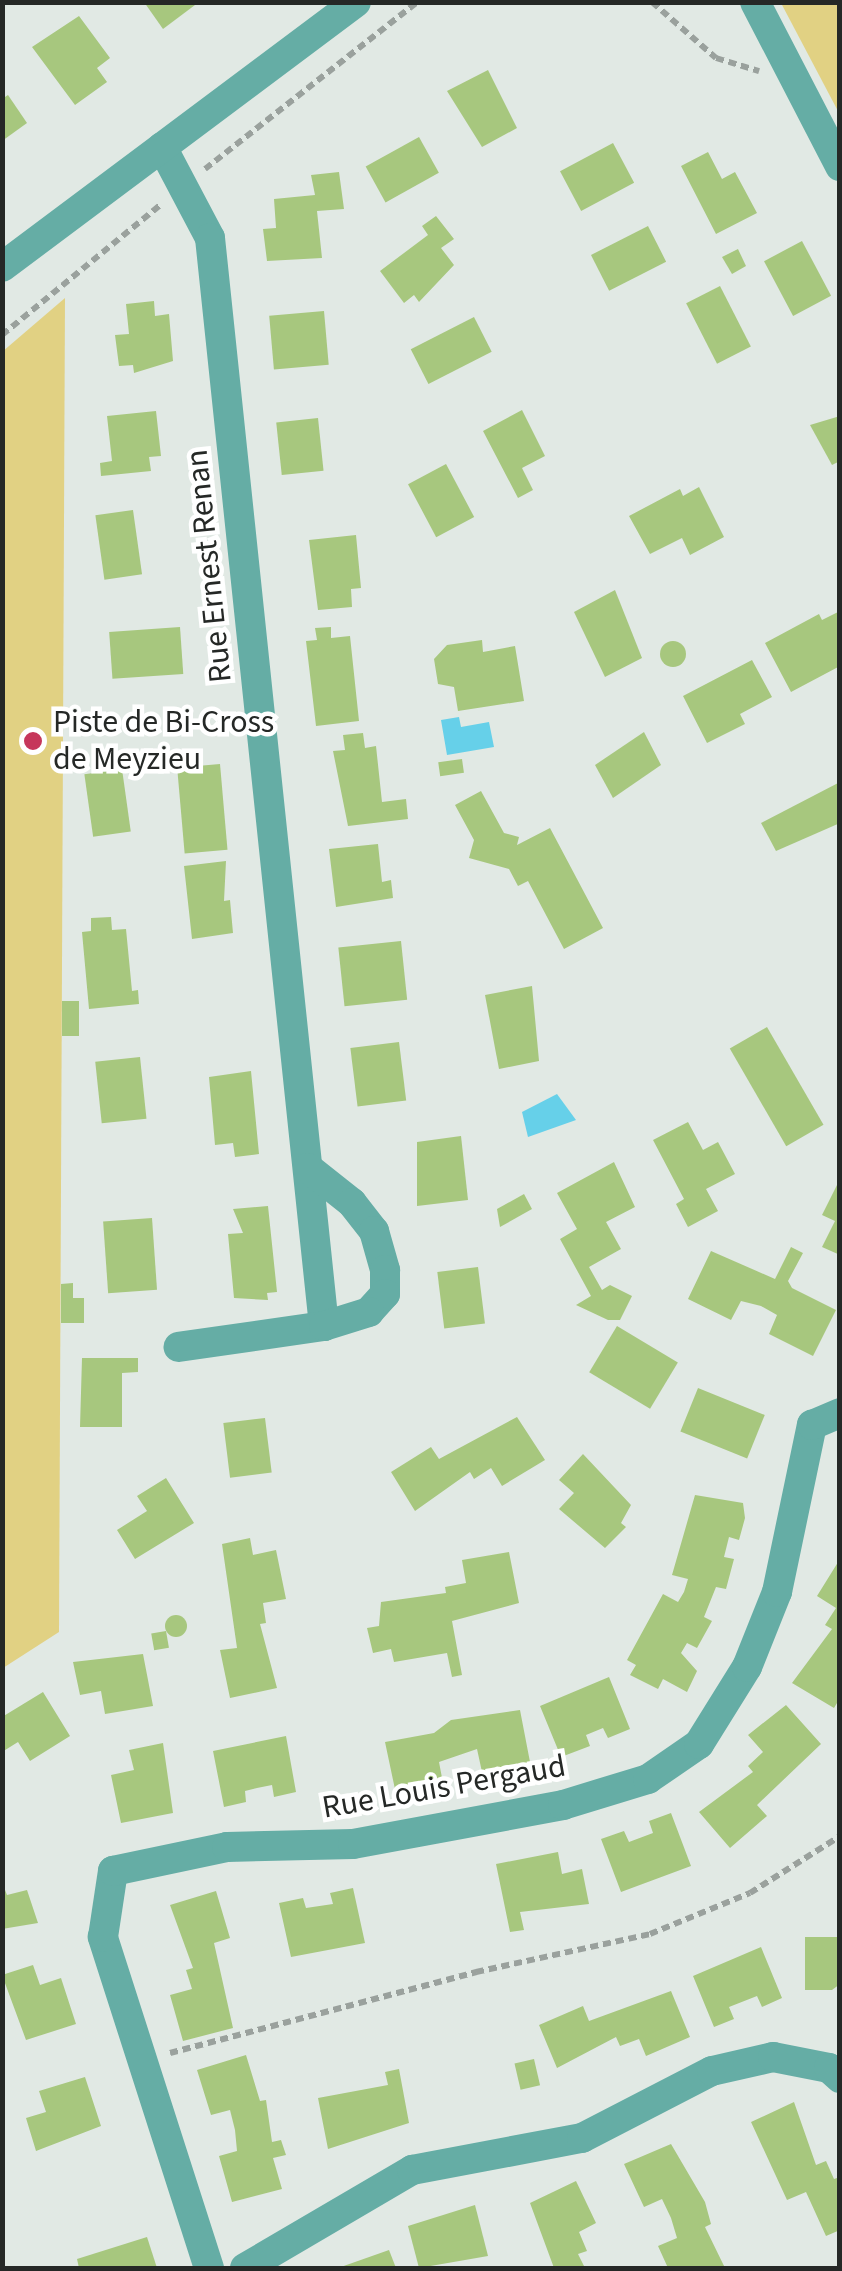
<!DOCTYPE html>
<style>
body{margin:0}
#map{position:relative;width:842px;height:2271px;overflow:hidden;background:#e1e9e4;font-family:"Source Sans 3",sans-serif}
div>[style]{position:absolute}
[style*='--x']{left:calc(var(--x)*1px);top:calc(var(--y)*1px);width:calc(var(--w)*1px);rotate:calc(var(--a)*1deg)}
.green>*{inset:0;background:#e1d183}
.water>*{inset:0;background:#66d0e9}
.building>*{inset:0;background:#a7c77e;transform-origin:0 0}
.round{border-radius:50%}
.path>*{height:6px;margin-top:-3px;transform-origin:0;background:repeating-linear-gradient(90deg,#9aa19d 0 8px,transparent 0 13px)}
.minor>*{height:30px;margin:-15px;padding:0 15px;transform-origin:15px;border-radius:15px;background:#65ada5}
.dots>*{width:28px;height:28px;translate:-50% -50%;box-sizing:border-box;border:5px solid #fff;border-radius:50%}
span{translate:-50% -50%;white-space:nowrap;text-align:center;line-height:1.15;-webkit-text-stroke:9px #fff;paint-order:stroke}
.street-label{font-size:32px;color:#252826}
.poi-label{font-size:32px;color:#252826}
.left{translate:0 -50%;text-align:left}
.frame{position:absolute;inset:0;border:5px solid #252826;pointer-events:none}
</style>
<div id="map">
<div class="green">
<div style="clip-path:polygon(781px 3px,839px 3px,839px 113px)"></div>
<div style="clip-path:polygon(65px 298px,59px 1632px,3px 1668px,2px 352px)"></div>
</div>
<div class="water">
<div style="clip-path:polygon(459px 717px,461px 727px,489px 722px,494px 747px,447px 755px,441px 720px)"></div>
<div style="clip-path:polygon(557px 1094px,576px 1120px,528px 1137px,522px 1112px)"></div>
</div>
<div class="building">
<div style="clip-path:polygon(144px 2px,199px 2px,163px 29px)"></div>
<div style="clip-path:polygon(79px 16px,110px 58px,97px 68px,107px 82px,75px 105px,32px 47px)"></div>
<div style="clip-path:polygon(488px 70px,517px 128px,482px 147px,447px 91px)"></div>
<div style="clip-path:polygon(8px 95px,27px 123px,2px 141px,2px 99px)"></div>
<div style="left:419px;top:137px;width:41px;height:61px;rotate:61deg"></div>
<div style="left:613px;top:143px;width:45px;height:60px;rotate:62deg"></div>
<div style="clip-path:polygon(708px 152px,722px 179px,735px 172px,757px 213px,716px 234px,681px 166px)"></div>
<div style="clip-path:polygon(339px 172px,344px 209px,317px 211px,322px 258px,267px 261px,263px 229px,276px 228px,274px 199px,315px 195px,311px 175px)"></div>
<div style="clip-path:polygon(436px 216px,454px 239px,441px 248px,454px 265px,419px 302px,414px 295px,404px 303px,380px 271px,428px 235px,422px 226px)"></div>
<div style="left:648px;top:226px;width:40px;height:64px;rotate:63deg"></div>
<div style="left:802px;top:241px;width:62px;height:43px;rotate:62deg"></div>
<div style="clip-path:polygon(738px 249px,746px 266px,732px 274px,722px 257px)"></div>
<div style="left:720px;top:286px;width:68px;height:38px;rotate:63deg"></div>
<div style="clip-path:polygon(154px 301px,155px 316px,169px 314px,173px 361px,134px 373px,133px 365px,119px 366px,115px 335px,129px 334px,126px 304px)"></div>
<div style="left:324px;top:311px;width:54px;height:55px;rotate:85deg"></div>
<div style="left:474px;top:317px;width:39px;height:71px;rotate:63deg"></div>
<div style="clip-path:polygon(522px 410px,545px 456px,522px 468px,533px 490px,518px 498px,483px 431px)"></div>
<div style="clip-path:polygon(156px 411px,161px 456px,149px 457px,151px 471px,101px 476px,100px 463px,112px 461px,107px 416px)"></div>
<div style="clip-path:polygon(840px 416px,840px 461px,832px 465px,810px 425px)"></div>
<div style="left:318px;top:418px;width:53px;height:42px;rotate:84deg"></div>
<div style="left:446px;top:464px;width:60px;height:43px;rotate:62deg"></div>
<div style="clip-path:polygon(699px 487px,724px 537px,690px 555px,682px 538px,650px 554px,629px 516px,680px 489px,683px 496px)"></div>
<div style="left:133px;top:510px;width:65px;height:38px;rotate:82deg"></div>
<div style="clip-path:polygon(356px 535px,361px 588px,351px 589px,352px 607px,318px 610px,309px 540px)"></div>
<div style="clip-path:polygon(615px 590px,642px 658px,605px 677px,574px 612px)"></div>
<div style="clip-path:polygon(840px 611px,840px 666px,791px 692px,765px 643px,819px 614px,822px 620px)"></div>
<div style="left:180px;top:627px;width:47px;height:71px;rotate:86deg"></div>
<div style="clip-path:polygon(331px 627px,331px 638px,350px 636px,359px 721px,316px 726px,306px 641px,317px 640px,315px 628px)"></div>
<div style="clip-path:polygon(482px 640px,483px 652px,515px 646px,524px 701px,458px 711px,454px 687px,438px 684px,434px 659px,447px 645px)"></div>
<div class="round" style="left:660px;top:641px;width:26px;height:26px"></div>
<div style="clip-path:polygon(752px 660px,772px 697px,740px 714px,745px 724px,707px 743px,683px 696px)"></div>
<div style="clip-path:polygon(644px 732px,661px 765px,613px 798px,595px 765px)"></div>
<div style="clip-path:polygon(363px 733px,365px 748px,376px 746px,382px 802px,406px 799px,408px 819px,348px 826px,333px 751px,345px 750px,343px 735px)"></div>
<div style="left:462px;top:759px;width:14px;height:24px;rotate:82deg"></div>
<div style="left:220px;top:764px;width:86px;height:43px;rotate:85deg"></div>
<div style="left:122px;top:769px;width:63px;height:38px;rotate:82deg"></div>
<div style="clip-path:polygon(840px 782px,840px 823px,776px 851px,761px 823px)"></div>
<div style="clip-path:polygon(481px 791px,504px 833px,519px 837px,517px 845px,550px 828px,603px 928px,564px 949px,528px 881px,518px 886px,509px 869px,469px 858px,474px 840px,455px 805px)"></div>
<div style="clip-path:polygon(378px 844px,382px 882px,391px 880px,393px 898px,336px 907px,329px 849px)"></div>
<div style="clip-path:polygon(226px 861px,224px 901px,230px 900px,233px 933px,192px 939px,184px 866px)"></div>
<div style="clip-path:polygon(111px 917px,112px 930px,126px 929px,132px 991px,138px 990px,139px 1004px,89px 1009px,82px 932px,91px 931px,91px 918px)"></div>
<div style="left:401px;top:941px;width:59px;height:63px;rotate:84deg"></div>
<div style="clip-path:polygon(532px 986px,539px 1061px,499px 1069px,485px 995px)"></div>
<div style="left:62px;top:1001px;width:17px;height:35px"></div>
<div style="left:767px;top:1027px;width:113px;height:43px;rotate:60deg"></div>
<div style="left:399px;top:1042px;width:59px;height:49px;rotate:83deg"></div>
<div style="left:140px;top:1057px;width:62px;height:45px;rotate:84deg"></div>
<div style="clip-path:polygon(251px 1071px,259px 1154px,235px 1157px,233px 1143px,215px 1145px,209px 1077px)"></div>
<div style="clip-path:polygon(688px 1122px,703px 1150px,718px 1142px,735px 1174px,706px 1189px,718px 1211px,688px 1227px,676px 1204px,684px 1199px,653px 1140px)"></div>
<div style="clip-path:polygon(461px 1136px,468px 1200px,417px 1206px,417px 1142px)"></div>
<div style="clip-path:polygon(614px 1162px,635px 1207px,606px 1222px,621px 1249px,589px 1267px,602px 1290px,610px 1285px,632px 1296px,620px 1320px,608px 1320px,576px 1305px,591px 1296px,560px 1239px,577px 1229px,557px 1193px)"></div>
<div style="clip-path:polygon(840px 1179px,840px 1255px,822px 1247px,835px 1221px,822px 1215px)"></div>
<div style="clip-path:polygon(524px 1194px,532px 1209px,500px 1227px,497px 1209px)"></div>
<div style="clip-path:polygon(268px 1206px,277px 1292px,267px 1293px,268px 1300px,234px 1298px,228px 1234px,243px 1233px,233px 1209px)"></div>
<div style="left:152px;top:1218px;width:72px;height:49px;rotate:86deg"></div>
<div style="clip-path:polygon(791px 1247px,803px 1253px,788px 1281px,792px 1288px,836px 1310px,813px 1356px,769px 1334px,777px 1315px,761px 1306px,741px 1301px,731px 1320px,688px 1299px,711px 1251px,775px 1279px)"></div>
<div style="left:478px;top:1267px;width:57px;height:41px;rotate:83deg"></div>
<div style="clip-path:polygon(73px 1283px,73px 1298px,84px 1298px,84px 1323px,61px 1323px,61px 1284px)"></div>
<div style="left:617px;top:1326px;width:71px;height:54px;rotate:31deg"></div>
<div style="clip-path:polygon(82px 1358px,138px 1358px,138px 1372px,122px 1373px,122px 1427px,80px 1427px)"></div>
<div style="left:698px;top:1388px;width:72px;height:47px;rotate:22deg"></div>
<div style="clip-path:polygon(517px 1417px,545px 1460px,502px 1486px,491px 1468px,474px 1479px,470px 1472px,415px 1511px,391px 1472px,431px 1447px,439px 1459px)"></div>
<div style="left:265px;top:1418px;width:55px;height:42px;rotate:83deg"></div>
<div style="clip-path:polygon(583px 1454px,631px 1505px,621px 1523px,626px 1527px,605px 1548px,559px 1509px,574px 1493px,559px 1480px)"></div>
<div style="clip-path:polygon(166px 1478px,194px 1523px,135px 1559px,117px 1530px,147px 1511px,137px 1496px)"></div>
<div style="clip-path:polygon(695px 1495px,743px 1503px,745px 1518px,739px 1540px,729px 1537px,724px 1557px,734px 1559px,726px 1589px,716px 1587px,704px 1617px,712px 1621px,697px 1648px,687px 1643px,681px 1653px,697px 1671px,687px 1692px,663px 1679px,658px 1689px,630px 1675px,636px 1665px,627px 1660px,663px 1594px,678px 1602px,684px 1592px,688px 1579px,672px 1575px)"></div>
<div style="clip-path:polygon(250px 1538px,253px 1555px,276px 1550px,286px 1599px,263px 1603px,266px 1623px,260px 1624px,277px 1688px,230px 1698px,220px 1650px,237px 1648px,222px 1544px)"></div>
<div style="clip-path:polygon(509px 1552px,519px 1603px,452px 1621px,462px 1675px,452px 1677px,447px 1653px,394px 1662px,391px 1649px,373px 1653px,367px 1628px,379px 1626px,381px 1602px,446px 1593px,445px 1587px,466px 1583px,462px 1560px)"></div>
<div style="clip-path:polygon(840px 1559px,840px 1698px,834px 1708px,792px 1683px,832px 1629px,825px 1625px,836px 1608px,817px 1596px)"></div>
<div class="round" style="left:165px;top:1615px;width:22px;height:22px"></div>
<div style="left:166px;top:1631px;width:17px;height:15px;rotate:80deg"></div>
<div style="clip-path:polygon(143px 1654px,153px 1706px,105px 1714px,101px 1691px,80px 1695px,73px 1662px)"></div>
<div style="clip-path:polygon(609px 1677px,630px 1729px,608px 1738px,603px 1728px,586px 1735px,590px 1746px,561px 1757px,540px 1706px)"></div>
<div style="clip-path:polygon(43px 1692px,70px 1736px,30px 1761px,18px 1742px,2px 1752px,2px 1717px)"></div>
<div style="clip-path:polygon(786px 1705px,821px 1744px,757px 1805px,767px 1816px,730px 1848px,699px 1812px,753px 1772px,748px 1766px,763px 1752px,748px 1735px)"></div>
<div style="clip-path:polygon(520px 1710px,530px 1762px,482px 1772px,477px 1749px,439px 1762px,443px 1783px,396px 1794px,385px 1742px,434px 1733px,451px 1720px)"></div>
<div style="clip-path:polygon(286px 1736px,296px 1792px,274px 1797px,272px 1785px,257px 1788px,245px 1791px,246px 1802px,224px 1807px,213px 1751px)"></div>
<div style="clip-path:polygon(163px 1743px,173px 1813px,121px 1823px,111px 1775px,134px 1770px,129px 1750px)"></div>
<div style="clip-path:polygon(671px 1813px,691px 1866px,621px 1892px,601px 1839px,624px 1831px,629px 1842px,653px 1833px,649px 1821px)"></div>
<div style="clip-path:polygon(558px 1852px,562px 1874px,582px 1869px,589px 1904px,520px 1912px,524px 1930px,510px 1932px,496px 1864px)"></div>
<div style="clip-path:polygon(2px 1882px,7px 1895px,27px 1890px,38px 1923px,2px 1929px)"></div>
<div style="clip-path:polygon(353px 1888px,365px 1943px,291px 1957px,279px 1903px,303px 1898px,306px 1908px,333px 1904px,330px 1893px)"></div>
<div style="clip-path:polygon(216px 1891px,230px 1938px,214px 1943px,233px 2028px,183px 2041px,170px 1995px,192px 1989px,186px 1970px,193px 1968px,170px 1905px)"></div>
<div style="clip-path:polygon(805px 1937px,840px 1937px,840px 1984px,832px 1990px,805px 1990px)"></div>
<div style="clip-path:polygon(761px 1947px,782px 1998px,762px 2007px,757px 1996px,729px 2007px,734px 2019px,714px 2027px,693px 1976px)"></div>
<div style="clip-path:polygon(33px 1965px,40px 1985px,61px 1978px,76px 2024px,26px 2040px,2px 1975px)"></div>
<div style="clip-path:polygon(671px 1991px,690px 2037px,646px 2056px,639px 2039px,620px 2046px,616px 2037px,557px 2068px,539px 2025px,583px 2006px,589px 2021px)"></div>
<div style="clip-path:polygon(246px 2055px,260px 2101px,266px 2100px,272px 2142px,281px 2140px,286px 2155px,273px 2158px,282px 2189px,232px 2202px,219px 2156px,237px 2151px,235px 2130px,230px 2110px,211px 2115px,197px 2070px)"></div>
<div style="left:534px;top:2059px;width:27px;height:20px;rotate:77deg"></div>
<div style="clip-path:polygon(399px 2069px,409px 2123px,328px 2149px,318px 2098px,388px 2085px,385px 2072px)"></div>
<div style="clip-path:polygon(85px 2077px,101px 2126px,36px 2151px,26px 2118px,46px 2112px,39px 2091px)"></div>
<div style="clip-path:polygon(794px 2102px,816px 2165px,826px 2161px,834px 2179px,840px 2177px,840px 2230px,826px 2236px,806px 2192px,787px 2200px,751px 2122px)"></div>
<div style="clip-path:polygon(671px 2144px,705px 2202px,711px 2224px,705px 2227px,725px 2268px,668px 2268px,658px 2246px,677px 2238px,671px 2218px,662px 2199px,644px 2207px,624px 2164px)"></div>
<div style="clip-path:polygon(576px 2181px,596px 2223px,579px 2232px,587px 2251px,578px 2254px,585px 2268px,554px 2268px,530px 2203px)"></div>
<div style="clip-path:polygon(475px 2205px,488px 2256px,419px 2268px,408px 2226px)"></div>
<div style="clip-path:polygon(147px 2237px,157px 2268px,79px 2268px,77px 2259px)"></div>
<div style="clip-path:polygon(389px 2250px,396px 2268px,338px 2268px)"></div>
</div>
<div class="path">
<div style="--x:652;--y:2;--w:85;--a:41.2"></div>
<div style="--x:716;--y:58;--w:45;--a:16.8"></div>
<div style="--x:205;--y:169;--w:270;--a:-38.2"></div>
<div style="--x:2;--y:335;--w:205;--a:-39.4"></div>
<div style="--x:170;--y:2053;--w:317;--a:-14.8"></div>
<div style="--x:476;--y:1972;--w:178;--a:-12.3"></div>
<div style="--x:650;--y:1934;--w:108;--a:-22.3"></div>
<div style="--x:750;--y:1893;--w:107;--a:-32.3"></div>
</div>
<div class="minor">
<div style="--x:755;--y:2;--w:185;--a:62.6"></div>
<div style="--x:162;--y:147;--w:103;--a:62.2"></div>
<div style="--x:210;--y:238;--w:1094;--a:84.02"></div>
<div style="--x:324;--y:1326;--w:147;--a:171.8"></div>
<div style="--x:2;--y:267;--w:442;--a:-36.8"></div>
<div style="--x:308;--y:1168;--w:56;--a:38.5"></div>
<div style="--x:352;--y:1203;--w:36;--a:52"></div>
<div style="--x:374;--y:1231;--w:41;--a:74.2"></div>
<div style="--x:385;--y:1270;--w:24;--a:90"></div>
<div style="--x:385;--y:1294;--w:24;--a:132"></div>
<div style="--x:369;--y:1312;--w:47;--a:162.7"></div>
<div style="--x:209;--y:2268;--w:348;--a:-107.8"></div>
<div style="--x:103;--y:1937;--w:67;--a:-81.4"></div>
<div style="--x:113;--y:1871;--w:116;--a:-11.9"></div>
<div style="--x:227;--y:1847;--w:126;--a:-1.4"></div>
<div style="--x:353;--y:1844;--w:214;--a:-10.5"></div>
<div style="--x:563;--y:1805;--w:89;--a:-17"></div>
<div style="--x:648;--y:1779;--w:62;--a:-34.5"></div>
<div style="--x:699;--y:1744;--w:91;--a:-58.1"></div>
<div style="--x:747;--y:1667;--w:81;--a:-68.2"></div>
<div style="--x:777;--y:1592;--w:171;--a:-78.2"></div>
<div style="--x:812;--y:1425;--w:30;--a:-23"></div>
<div style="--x:245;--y:2268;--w:194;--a:-30.4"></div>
<div style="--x:412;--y:2170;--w:173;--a:-10.7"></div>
<div style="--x:582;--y:2138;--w:146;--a:-27.3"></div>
<div style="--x:712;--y:2071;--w:63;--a:-12.9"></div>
<div style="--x:773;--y:2057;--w:57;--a:11.1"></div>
<div style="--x:829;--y:2068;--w:15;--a:42"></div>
</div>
<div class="dots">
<div style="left:33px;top:741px;background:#c6375b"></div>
</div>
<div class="street-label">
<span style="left:209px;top:566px;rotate:-96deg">Rue Ernest Renan</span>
<span style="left:444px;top:1787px;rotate:-10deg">Rue Louis Pergaud</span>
</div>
<div class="poi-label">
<span class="left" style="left:53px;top:741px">Piste de Bi-Cross<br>de Meyzieu</span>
</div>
<div class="frame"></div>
</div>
